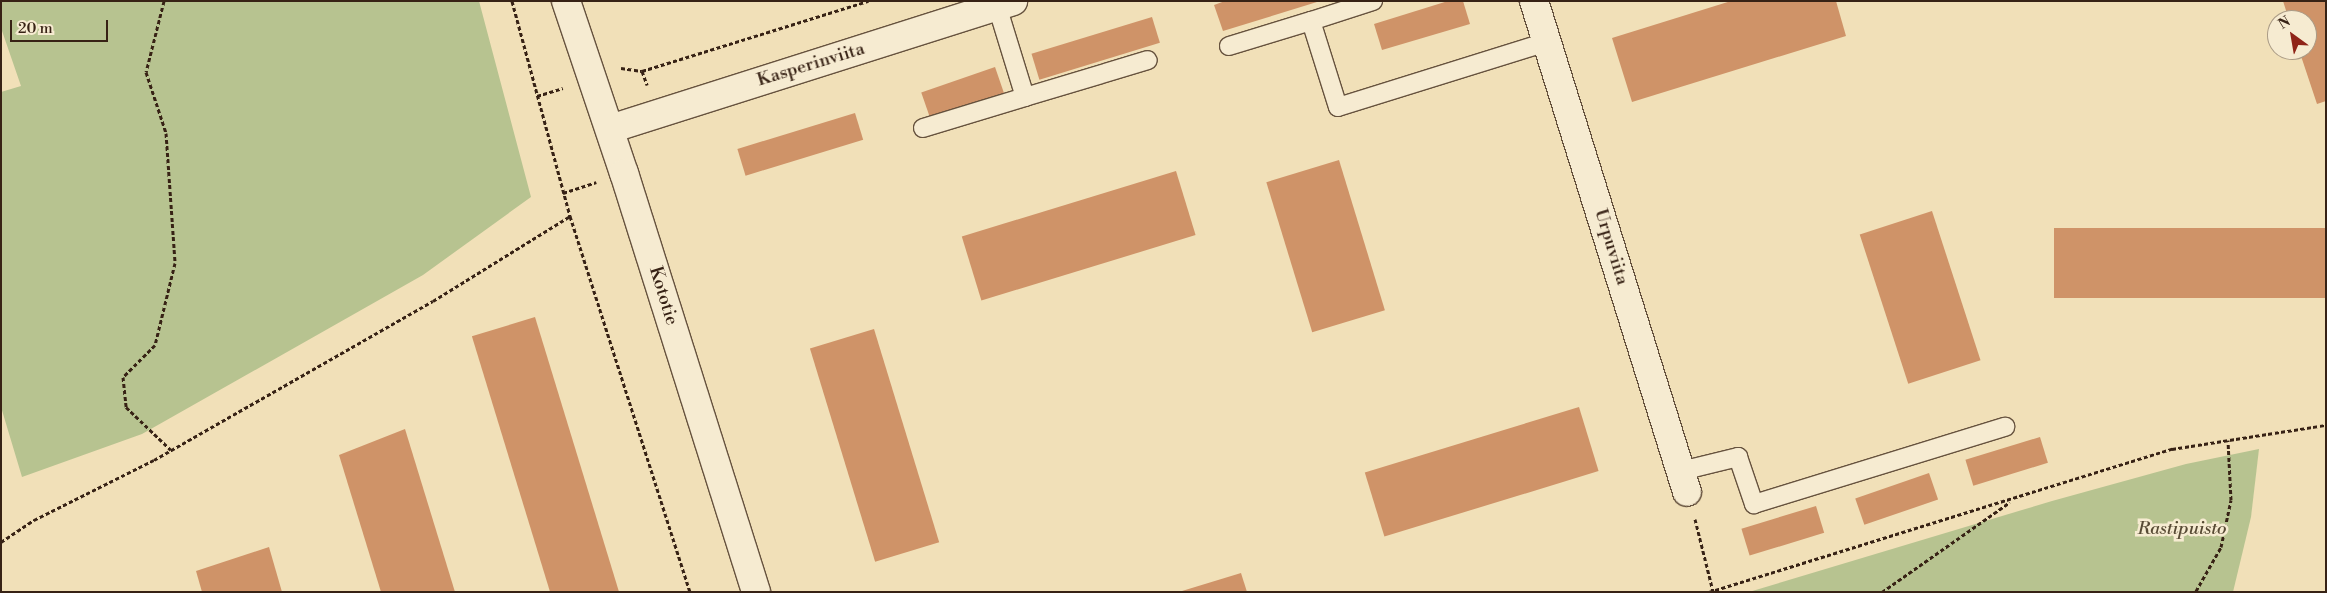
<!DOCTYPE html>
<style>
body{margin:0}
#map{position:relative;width:2327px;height:593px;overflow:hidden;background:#f1e0b8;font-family:"Libre Bodoni",serif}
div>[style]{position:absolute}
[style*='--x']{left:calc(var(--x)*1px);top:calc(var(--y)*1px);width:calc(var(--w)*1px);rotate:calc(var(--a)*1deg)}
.green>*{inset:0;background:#b7c390}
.building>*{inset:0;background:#cf9368;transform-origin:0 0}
.path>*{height:3px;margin-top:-1.5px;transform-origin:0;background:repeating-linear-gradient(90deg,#372215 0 4px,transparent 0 6.5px)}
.roads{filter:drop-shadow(1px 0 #66523e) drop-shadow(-1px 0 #66523e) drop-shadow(0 1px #66523e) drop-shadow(0 -1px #66523e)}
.lane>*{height:18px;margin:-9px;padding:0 9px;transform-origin:9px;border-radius:9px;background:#f6ebd1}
.street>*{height:28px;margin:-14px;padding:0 14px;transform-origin:14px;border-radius:14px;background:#f6ebd1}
.secondary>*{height:28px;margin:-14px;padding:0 14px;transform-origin:14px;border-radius:14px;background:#f6ebd1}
span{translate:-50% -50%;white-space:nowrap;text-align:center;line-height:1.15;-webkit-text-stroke:5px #f6ebd1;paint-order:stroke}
.street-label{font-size:18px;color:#372215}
.park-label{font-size:18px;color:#574a34;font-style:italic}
.frame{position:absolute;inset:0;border:2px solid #372215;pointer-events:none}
.north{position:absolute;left:2267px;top:10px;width:50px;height:50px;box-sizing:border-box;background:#f6ebd1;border:1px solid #aa9b86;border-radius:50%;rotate:328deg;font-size:14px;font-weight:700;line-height:20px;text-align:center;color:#372215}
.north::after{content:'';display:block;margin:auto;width:18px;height:22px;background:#8f2418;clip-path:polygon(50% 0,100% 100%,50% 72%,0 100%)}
.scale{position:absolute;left:10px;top:20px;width:98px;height:22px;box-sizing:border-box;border:2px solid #372215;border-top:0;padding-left:6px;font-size:15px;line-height:18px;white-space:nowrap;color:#372215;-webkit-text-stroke:4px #f6ebd1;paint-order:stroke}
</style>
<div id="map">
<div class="green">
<div style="clip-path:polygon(1px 1px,479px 1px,531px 197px,423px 275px,142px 434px,22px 477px,1px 407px,1px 92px,21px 86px,1px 28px)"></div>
<div style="clip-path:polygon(2259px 449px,2251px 517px,2233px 592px,1749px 592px,2052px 501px,2186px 464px)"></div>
</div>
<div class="building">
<div style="clip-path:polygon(1225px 1px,1317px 1px,1317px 2px,1223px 31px,1214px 5px)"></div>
<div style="clip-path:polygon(1448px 1px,1463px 1px,1470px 24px,1382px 50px,1374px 24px)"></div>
<div style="clip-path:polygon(1731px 1px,1836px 1px,1846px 36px,1632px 102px,1612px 38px)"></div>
<div style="clip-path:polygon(2283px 1px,2326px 1px,2326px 101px,2317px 104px,2299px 50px,2307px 50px,2307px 20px,2289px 20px)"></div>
<div style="left:1152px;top:17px;width:27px;height:126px;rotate:73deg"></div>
<div style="left:995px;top:67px;width:28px;height:78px;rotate:71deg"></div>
<div style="left:855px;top:113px;width:28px;height:123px;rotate:73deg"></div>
<div style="left:1339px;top:160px;width:157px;height:76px;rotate:73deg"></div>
<div style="left:1176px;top:171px;width:67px;height:224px;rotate:73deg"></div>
<div style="left:1932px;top:211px;width:157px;height:76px;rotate:72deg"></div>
<div style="left:2326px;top:228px;width:70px;height:272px;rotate:90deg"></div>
<div style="left:535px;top:317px;width:288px;height:66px;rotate:73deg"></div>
<div style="left:874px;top:329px;width:223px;height:67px;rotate:73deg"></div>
<div style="left:1579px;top:407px;width:67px;height:224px;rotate:73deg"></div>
<div style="clip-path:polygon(405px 429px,455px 592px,381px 592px,339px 455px)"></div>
<div style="left:2040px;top:437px;width:27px;height:78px;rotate:73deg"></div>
<div style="left:1929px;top:473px;width:28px;height:78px;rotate:71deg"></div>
<div style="left:1816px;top:506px;width:28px;height:78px;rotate:73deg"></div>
<div style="clip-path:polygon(269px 547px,282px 592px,202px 592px,196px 571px)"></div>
<div style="clip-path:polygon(1241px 573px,1247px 592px,1182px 592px,1182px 591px)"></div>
</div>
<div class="path">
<div style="--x:164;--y:1;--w:73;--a:104.2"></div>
<div style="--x:146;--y:72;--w:64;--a:71.8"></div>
<div style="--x:166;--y:133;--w:130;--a:86"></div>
<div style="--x:175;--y:263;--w:84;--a:103.7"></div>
<div style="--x:155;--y:345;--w:45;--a:135"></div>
<div style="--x:123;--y:377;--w:30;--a:84"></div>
<div style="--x:126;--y:407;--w:62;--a:43.7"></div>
<div style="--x:512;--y:1;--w:223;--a:74.9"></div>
<div style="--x:570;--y:216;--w:395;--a:72.3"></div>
<div style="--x:621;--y:68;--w:21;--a:8"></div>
<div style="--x:642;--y:71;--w:237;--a:-17.2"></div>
<div style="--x:642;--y:71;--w:15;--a:70"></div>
<div style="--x:537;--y:96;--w:27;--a:-17"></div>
<div style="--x:563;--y:193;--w:35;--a:-18"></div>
<div style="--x:1695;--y:519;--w:74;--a:76"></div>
<div style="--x:1;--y:542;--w:40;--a:-34"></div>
<div style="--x:34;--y:520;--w:134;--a:-26.6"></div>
<div style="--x:154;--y:460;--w:321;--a:-29.7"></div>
<div style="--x:433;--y:301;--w:161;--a:-31.8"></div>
<div style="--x:2196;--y:591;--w:51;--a:-60.4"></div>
<div style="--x:2221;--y:547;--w:48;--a:-78"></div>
<div style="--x:2231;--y:500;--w:60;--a:-92.9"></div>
<div style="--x:1709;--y:592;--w:485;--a:-17.2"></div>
<div style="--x:2172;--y:449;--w:156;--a:-8.9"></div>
<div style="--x:1882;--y:592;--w:156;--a:-35.1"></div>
</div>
<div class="roads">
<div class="lane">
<div style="--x:1373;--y:1;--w:65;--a:162.1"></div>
<div style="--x:1311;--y:21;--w:90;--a:72.6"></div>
<div style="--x:1338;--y:107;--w:219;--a:-17.3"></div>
<div style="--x:1229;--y:46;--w:86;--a:-17"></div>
<div style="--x:1025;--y:97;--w:128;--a:-16.7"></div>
<div style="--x:923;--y:128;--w:107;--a:-16.9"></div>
<div style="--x:1025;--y:97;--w:95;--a:-107.1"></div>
<div style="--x:1681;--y:471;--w:59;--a:-13.8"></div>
<div style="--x:1738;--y:457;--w:50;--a:71.2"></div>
<div style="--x:1754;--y:504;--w:263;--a:-17.1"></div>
</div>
<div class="street">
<div style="--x:1534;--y:1;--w:514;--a:72.69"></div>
<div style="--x:610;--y:129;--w:423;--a:-17.6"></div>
</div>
<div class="secondary">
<div style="--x:566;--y:1;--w:182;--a:71.4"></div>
<div style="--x:624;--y:173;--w:439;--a:72.5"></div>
</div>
</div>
<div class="street-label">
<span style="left:811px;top:65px;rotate:-17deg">Kasperinviita</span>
<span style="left:1611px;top:247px;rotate:73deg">Urpuviita</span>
<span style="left:663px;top:296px;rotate:73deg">Kototie</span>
</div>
<div class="park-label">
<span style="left:2182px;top:529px">Rastipuisto</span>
</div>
<div class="frame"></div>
<div class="north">N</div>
<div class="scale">20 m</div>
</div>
